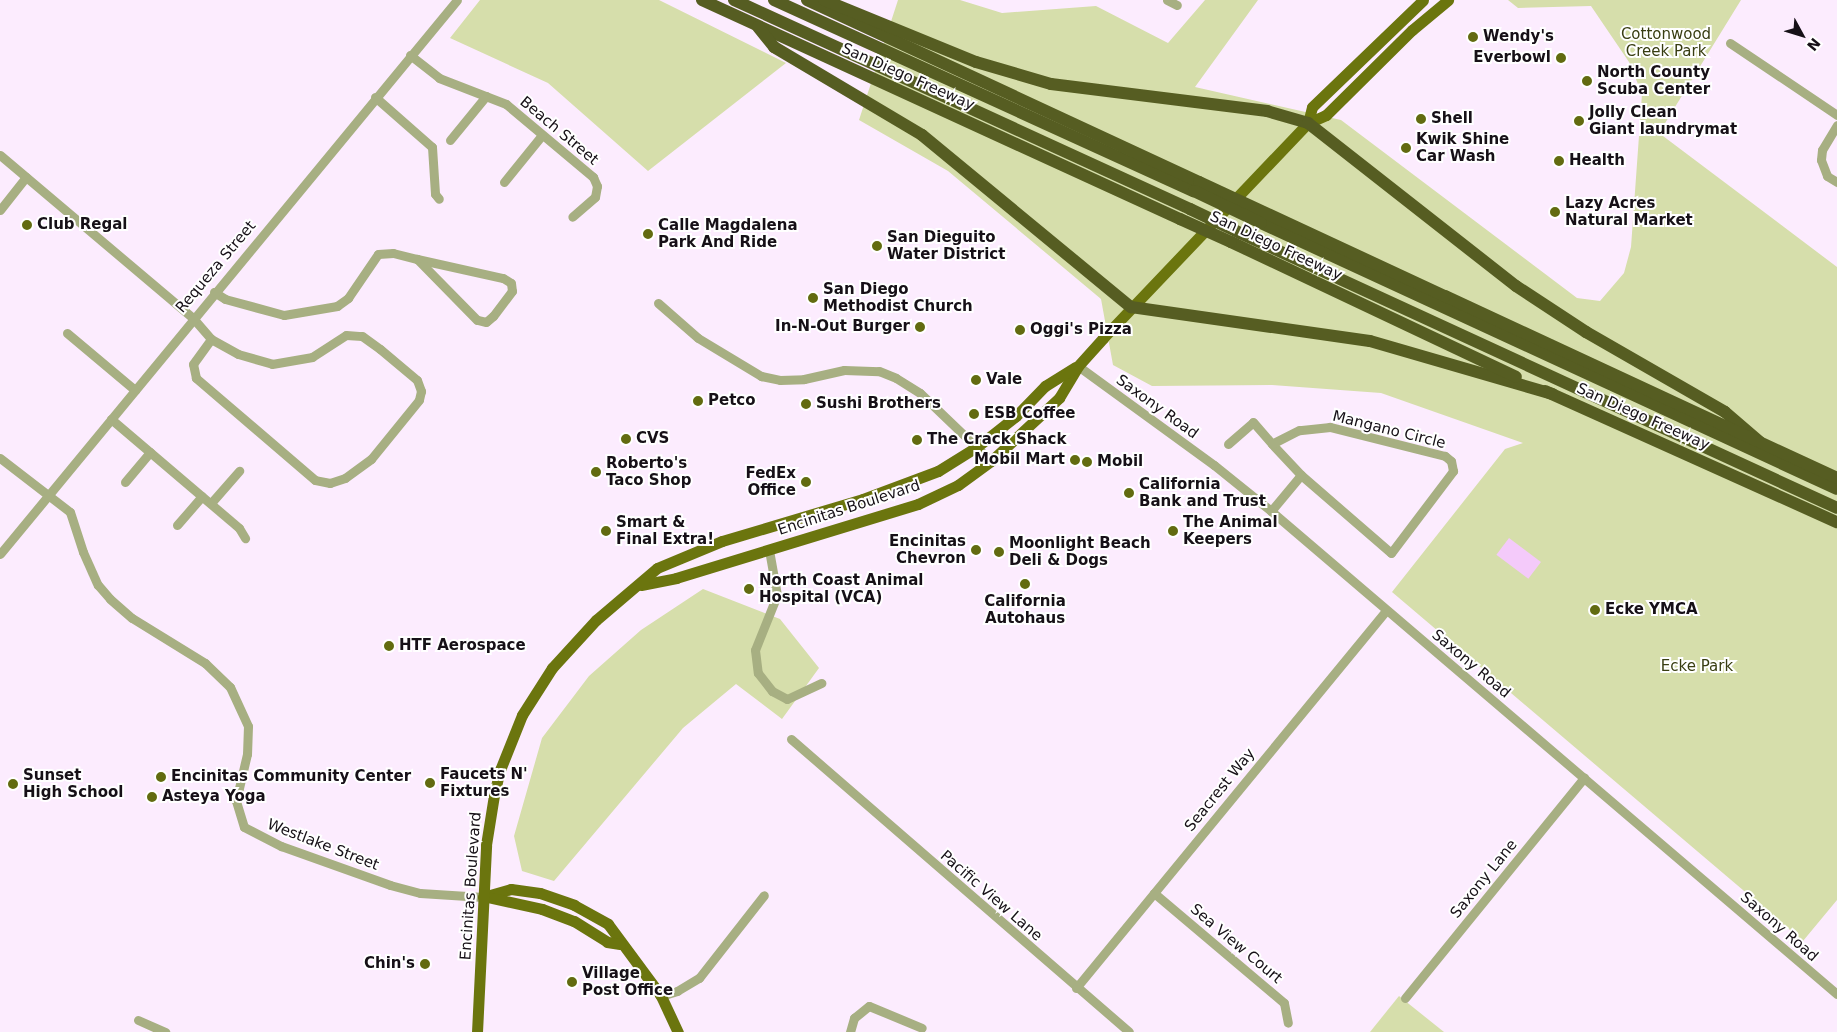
<!DOCTYPE html>
<style>
body{margin:0}
#map{position:relative;width:1837px;height:1032px;overflow:hidden;background:#fcecfe;font-family:"DejaVu Sans",sans-serif}
div>[style]{position:absolute}
[style*='--x']{left:calc(var(--x)*1px);top:calc(var(--y)*1px);width:calc(var(--w)*1px);rotate:calc(var(--a)*1deg)}
.green>*{inset:0;background:#d6deab}
.water>*{inset:0;background:#f4cafa;transform-origin:0 0}
.minor>*{height:9px;margin:-4.5px;padding:0 4.5px;transform-origin:4.5px;border-radius:4.5px;background:#a7af82}
.major>*{height:11px;margin:-5.5px;padding:0 5.5px;transform-origin:5.5px;border-radius:5.5px;background:#6b750e}
.highway>*{height:12px;margin:-6px;padding:0 6px;transform-origin:6px;border-radius:6px;background:#565d22}
.highway-bridge>*{height:12px;margin:-6px;padding:0 6px;transform-origin:6px;border-radius:6px;background:#565d22}
.dots>*{width:14px;height:14px;translate:-50% -50%;box-sizing:border-box;border:2px solid #fff;border-radius:50%}
span{translate:-50% -50%;white-space:nowrap;text-align:center;line-height:1.15;-webkit-text-stroke:4px #fff;paint-order:stroke}
.park-label{font-size:15px;color:#383d11}
.poi-label{font-size:15px;color:#161017;font-weight:700}
.left{translate:0 -50%;text-align:left}
.right{translate:-100% -50%;text-align:right}
.street-label{font-size:15px;color:#161017}
.north{position:absolute;left:1777px;top:10px;width:50px;height:50px;-webkit-text-stroke:4px #fff;paint-order:stroke;rotate:129deg;font-size:14px;font-weight:700;line-height:20px;text-align:center;color:#161017}
.north::after{content:'';display:block;margin:auto;width:18px;height:22px;background:#161017;clip-path:polygon(50% 0,100% 100%,50% 72%,0 100%)}
</style>
<div id="map">
<div class="green">
<div style="clip-path:polygon(480px 0,659px 0,786px 63px,648px 171px,548px 83px,450px 38px)"></div>
<div style="clip-path:polygon(898px 0,960px 0,1002px 13px,1096px 6px,1168px 43px,1205px 0,1258px 0,1195px 87px,1341px 120px,1577px 298px,1600px 301px,1624px 273px,1631px 247px,1642px 94px,1629px 62px,1591px 6px,1518px 8px,1508px 0,1741px 0,1659px 133px,1837px 267px,1837px 900px,1803px 941px,1392px 592px,1505px 449px,1523px 443px,1381px 393px,1272px 385px,1152px 386px,1113px 365px,1101px 299px,948px 171px,859px 120px)"></div>
<div style="clip-path:polygon(703px 589px,780px 619px,819px 668px,782px 719px,736px 684px,683px 728px,554px 881px,522px 871px,514px 836px,542px 738px,589px 676px,641px 630px)"></div>
<div style="clip-path:polygon(1399px 996px,1444px 1032px,1370px 1032px)"></div>
</div>
<div class="water">
<div style="left:1509px;top:538px;width:40px;height:21px;rotate:37deg"></div>
</div>
<div class="minor">
<div style="--x:1167;--y:0;--w:11;--a:27"></div>
<div style="--x:1730;--y:43;--w:129;--a:33.9"></div>
<div style="--x:410;--y:55;--w:37;--a:38"></div>
<div style="--x:439;--y:78;--w:72;--a:21.2"></div>
<div style="--x:506;--y:104;--w:114;--a:40"></div>
<div style="--x:593;--y:177;--w:10;--a:66"></div>
<div style="--x:597;--y:186;--w:11;--a:100"></div>
<div style="--x:595;--y:197;--w:30;--a:139"></div>
<div style="--x:375;--y:97;--w:76;--a:41.3"></div>
<div style="--x:432;--y:147;--w:47;--a:86.3"></div>
<div style="--x:435;--y:194;--w:6;--a:51"></div>
<div style="--x:1837;--y:125;--w:29;--a:121"></div>
<div style="--x:1822;--y:150;--w:10;--a:96"></div>
<div style="--x:1821;--y:160;--w:17;--a:69"></div>
<div style="--x:1827;--y:176;--w:12;--a:31"></div>
<div style="--x:450;--y:140;--w:57;--a:-50.7"></div>
<div style="--x:0;--y:155;--w:251;--a:40.2"></div>
<div style="--x:192;--y:317;--w:29;--a:49"></div>
<div style="--x:504;--y:182;--w:60;--a:-51"></div>
<div style="--x:0;--y:210;--w:42;--a:-51.8"></div>
<div style="--x:417;--y:259;--w:88;--a:12.5"></div>
<div style="--x:503;--y:278;--w:9;--a:32"></div>
<div style="--x:511;--y:283;--w:8;--a:83"></div>
<div style="--x:512;--y:291;--w:31;--a:127"></div>
<div style="--x:493;--y:316;--w:9;--a:139"></div>
<div style="--x:486;--y:322;--w:9;--a:-167"></div>
<div style="--x:477;--y:320;--w:86;--a:-134.5"></div>
<div style="--x:214;--y:292;--w:13;--a:32"></div>
<div style="--x:225;--y:299;--w:61;--a:15.2"></div>
<div style="--x:284;--y:315;--w:54;--a:-9.6"></div>
<div style="--x:337;--y:306;--w:14;--a:-36"></div>
<div style="--x:348;--y:298;--w:53;--a:-55.7"></div>
<div style="--x:378;--y:254;--w:15;--a:-4"></div>
<div style="--x:393;--y:253;--w:25;--a:14"></div>
<div style="--x:658;--y:303;--w:53;--a:41.2"></div>
<div style="--x:698;--y:338;--w:74;--a:31.1"></div>
<div style="--x:761;--y:376;--w:19;--a:12"></div>
<div style="--x:780;--y:380;--w:24;--a:-2"></div>
<div style="--x:804;--y:379;--w:41;--a:-12.7"></div>
<div style="--x:844;--y:370;--w:35;--a:2"></div>
<div style="--x:879;--y:371;--w:18;--a:22"></div>
<div style="--x:896;--y:378;--w:28;--a:32"></div>
<div style="--x:920;--y:393;--w:98;--a:43.8"></div>
<div style="--x:67;--y:333;--w:89;--a:40"></div>
<div style="--x:346;--y:335;--w:16;--a:4"></div>
<div style="--x:362;--y:336;--w:22;--a:36"></div>
<div style="--x:380;--y:349;--w:48;--a:40"></div>
<div style="--x:417;--y:380;--w:12;--a:70"></div>
<div style="--x:421;--y:391;--w:9;--a:103"></div>
<div style="--x:419;--y:400;--w:76;--a:129.1"></div>
<div style="--x:371;--y:459;--w:32;--a:144"></div>
<div style="--x:345;--y:478;--w:16;--a:162"></div>
<div style="--x:330;--y:483;--w:15;--a:-169"></div>
<div style="--x:315;--y:480;--w:157;--a:-139.4"></div>
<div style="--x:196;--y:378;--w:14;--a:-102"></div>
<div style="--x:193;--y:364;--w:31;--a:-54"></div>
<div style="--x:211;--y:339;--w:31;--a:29"></div>
<div style="--x:238;--y:354;--w:35;--a:16"></div>
<div style="--x:272;--y:364;--w:41;--a:-9.9"></div>
<div style="--x:312;--y:357;--w:40;--a:-32.9"></div>
<div style="--x:1078;--y:366;--w:168;--a:36.1"></div>
<div style="--x:1214;--y:465;--w:73;--a:38.9"></div>
<div style="--x:1271;--y:511;--w:744;--a:40.48"></div>
<div style="--x:111;--y:419;--w:168;--a:40.4"></div>
<div style="--x:239;--y:528;--w:12;--a:59"></div>
<div style="--x:1228;--y:444;--w:33;--a:-41"></div>
<div style="--x:1253;--y:422;--w:29;--a:49"></div>
<div style="--x:1272;--y:444;--w:42;--a:46.9"></div>
<div style="--x:1301;--y:475;--w:119;--a:40.9"></div>
<div style="--x:1391;--y:553;--w:103;--a:-52.9"></div>
<div style="--x:1453;--y:471;--w:10;--a:-101"></div>
<div style="--x:1451;--y:461;--w:8;--a:-140"></div>
<div style="--x:1445;--y:456;--w:119;--a:-165.8"></div>
<div style="--x:1330;--y:427;--w:31;--a:174"></div>
<div style="--x:1299;--y:430;--w:30;--a:153"></div>
<div style="--x:0;--y:458;--w:88;--a:37.6"></div>
<div style="--x:70;--y:512;--w:42;--a:72"></div>
<div style="--x:83;--y:552;--w:36;--a:66"></div>
<div style="--x:98;--y:585;--w:18;--a:49"></div>
<div style="--x:110;--y:599;--w:29;--a:41"></div>
<div style="--x:132;--y:618;--w:86;--a:31.7"></div>
<div style="--x:205;--y:663;--w:35;--a:44"></div>
<div style="--x:230;--y:687;--w:43;--a:65.2"></div>
<div style="--x:248;--y:726;--w:28;--a:92"></div>
<div style="--x:247;--y:754;--w:48;--a:103.2"></div>
<div style="--x:236;--y:801;--w:27;--a:73"></div>
<div style="--x:244;--y:827;--w:42;--a:27.2"></div>
<div style="--x:281;--y:846;--w:116;--a:19.7"></div>
<div style="--x:390;--y:885;--w:31;--a:15"></div>
<div style="--x:420;--y:893;--w:63;--a:3.6"></div>
<div style="--x:125;--y:482;--w:39;--a:-50"></div>
<div style="--x:211;--y:503;--w:43;--a:-48.8"></div>
<div style="--x:1271;--y:511;--w:47;--a:-50.2"></div>
<div style="--x:177;--y:525;--w:38;--a:-49"></div>
<div style="--x:769;--y:550;--w:46;--a:79.9"></div>
<div style="--x:777;--y:595;--w:59;--a:111.8"></div>
<div style="--x:755;--y:650;--w:23;--a:83"></div>
<div style="--x:758;--y:673;--w:23;--a:52"></div>
<div style="--x:772;--y:691;--w:17;--a:28"></div>
<div style="--x:787;--y:699;--w:38;--a:-25"></div>
<div style="--x:0;--y:554;--w:718;--a:-50.48"></div>
<div style="--x:791;--y:739;--w:447;--a:40.9"></div>
<div style="--x:1154;--y:893;--w:170;--a:40.2"></div>
<div style="--x:1284;--y:1003;--w:20;--a:79"></div>
<div style="--x:1076;--y:988;--w:489;--a:-50.6"></div>
<div style="--x:661;--y:996;--w:17;--a:-17"></div>
<div style="--x:677;--y:991;--w:26;--a:-31"></div>
<div style="--x:699;--y:978;--w:105;--a:-51.9"></div>
<div style="--x:1405;--y:998;--w:284;--a:-50.9"></div>
<div style="--x:138;--y:1020;--w:30;--a:24"></div>
<div style="--x:850;--y:1032;--w:15;--a:-74"></div>
<div style="--x:854;--y:1018;--w:19;--a:-39"></div>
<div style="--x:869;--y:1006;--w:57;--a:22.5"></div>
</div>
<div class="major">
<div style="--x:1308;--y:123;--w:20;--a:-24"></div>
<div style="--x:1326;--y:115;--w:121;--a:-44.7"></div>
<div style="--x:1412;--y:30;--w:47;--a:-39.8"></div>
<div style="--x:641;--y:585;--w:36;--a:-11"></div>
<div style="--x:676;--y:578;--w:253;--a:-17"></div>
<div style="--x:918;--y:504;--w:44;--a:-25.4"></div>
<div style="--x:958;--y:485;--w:41;--a:-36"></div>
<div style="--x:991;--y:461;--w:93;--a:-42.8"></div>
<div style="--x:1059;--y:398;--w:37;--a:-59"></div>
<div style="--x:1078;--y:366;--w:38;--a:-48"></div>
<div style="--x:1103;--y:338;--w:297;--a:-46.4"></div>
<div style="--x:1308;--y:123;--w:16;--a:-76"></div>
<div style="--x:1312;--y:107;--w:154;--a:-43.9"></div>
<div style="--x:483;--y:897;--w:29;--a:-16"></div>
<div style="--x:511;--y:889;--w:29;--a:8"></div>
<div style="--x:540;--y:893;--w:36;--a:19"></div>
<div style="--x:574;--y:905;--w:39;--a:29"></div>
<div style="--x:608;--y:924;--w:89;--a:53.6"></div>
<div style="--x:661;--y:996;--w:40;--a:65"></div>
<div style="--x:487;--y:897;--w:56;--a:12.3"></div>
<div style="--x:542;--y:909;--w:34;--a:21"></div>
<div style="--x:574;--y:921;--w:39;--a:32"></div>
<div style="--x:607;--y:942;--w:13;--a:9"></div>
<div style="--x:477;--y:1032;--w:187;--a:-87.2"></div>
<div style="--x:486;--y:845;--w:51;--a:-80.9"></div>
<div style="--x:494;--y:795;--w:26;--a:-77"></div>
<div style="--x:500;--y:770;--w:59;--a:-68.2"></div>
<div style="--x:522;--y:715;--w:56;--a:-57.4"></div>
<div style="--x:552;--y:668;--w:65;--a:-47.5"></div>
<div style="--x:596;--y:620;--w:80;--a:-40.4"></div>
<div style="--x:657;--y:568;--w:70;--a:-22.6"></div>
<div style="--x:722;--y:541;--w:147;--a:-16.6"></div>
<div style="--x:863;--y:499;--w:80;--a:-20.5"></div>
<div style="--x:938;--y:471;--w:47;--a:-32"></div>
<div style="--x:978;--y:446;--w:48;--a:-38.3"></div>
<div style="--x:1016;--y:416;--w:42;--a:-46"></div>
<div style="--x:1045;--y:386;--w:36;--a:-32"></div>
</div>
<div class="highway">
<div style="--x:702;--y:0;--w:526;--a:24.62"></div>
<div style="--x:734;--y:0;--w:502;--a:24.62"></div>
<div style="--x:774;--y:0;--w:461;--a:24.5"></div>
<div style="--x:807;--y:0;--w:432;--a:24.9"></div>
<div style="--x:824;--y:0;--w:164;--a:22.2"></div>
<div style="--x:976;--y:62;--w:78;--a:16.3"></div>
<div style="--x:1051;--y:84;--w:218;--a:7.1"></div>
<div style="--x:1267;--y:111;--w:43;--a:16.3"></div>
<div style="--x:1308;--y:123;--w:264;--a:38.1"></div>
<div style="--x:1516;--y:286;--w:84;--a:33.3"></div>
<div style="--x:1586;--y:332;--w:160;--a:29.9"></div>
<div style="--x:1725;--y:412;--w:46;--a:40.6"></div>
<div style="--x:758;--y:27;--w:26;--a:51"></div>
<div style="--x:774;--y:47;--w:172;--a:30.7"></div>
<div style="--x:922;--y:135;--w:271;--a:39.5"></div>
<div style="--x:1131;--y:307;--w:241;--a:8.1"></div>
<div style="--x:1370;--y:341;--w:190;--a:16.2"></div>
<div style="--x:1261;--y:223;--w:634;--a:24.79"></div>
<div style="--x:1240;--y:233;--w:657;--a:24.73"></div>
<div style="--x:1231;--y:242;--w:315;--a:25.3"></div>
<div style="--x:1445;--y:296;--w:432;--a:24.9"></div>
<div style="--x:1545;--y:391;--w:320;--a:24.2"></div>
</div>
<div class="highway-bridge">
<div style="--x:1199;--y:182;--w:271;--a:24.9"></div>
<div style="--x:1194;--y:191;--w:74;--a:25.5"></div>
<div style="--x:1190;--y:209;--w:55;--a:25.6"></div>
<div style="--x:1180;--y:219;--w:56;--a:24.3"></div>
</div>
<div class="dots">
<div style="left:1473px;top:37px;background:#626b10"></div>
<div style="left:1561px;top:58px;background:#626b10"></div>
<div style="left:1587px;top:81px;background:#626b10"></div>
<div style="left:1421px;top:119px;background:#626b10"></div>
<div style="left:1579px;top:121px;background:#626b10"></div>
<div style="left:1406px;top:148px;background:#626b10"></div>
<div style="left:1559px;top:161px;background:#626b10"></div>
<div style="left:1555px;top:212px;background:#626b10"></div>
<div style="left:27px;top:225px;background:#626b10"></div>
<div style="left:648px;top:234px;background:#626b10"></div>
<div style="left:877px;top:246px;background:#626b10"></div>
<div style="left:813px;top:298px;background:#626b10"></div>
<div style="left:920px;top:327px;background:#626b10"></div>
<div style="left:1020px;top:330px;background:#626b10"></div>
<div style="left:976px;top:380px;background:#626b10"></div>
<div style="left:698px;top:401px;background:#626b10"></div>
<div style="left:806px;top:404px;background:#626b10"></div>
<div style="left:974px;top:414px;background:#626b10"></div>
<div style="left:626px;top:439px;background:#626b10"></div>
<div style="left:917px;top:440px;background:#626b10"></div>
<div style="left:1075px;top:460px;background:#626b10"></div>
<div style="left:1087px;top:462px;background:#626b10"></div>
<div style="left:596px;top:472px;background:#626b10"></div>
<div style="left:806px;top:482px;background:#626b10"></div>
<div style="left:1129px;top:493px;background:#626b10"></div>
<div style="left:606px;top:531px;background:#626b10"></div>
<div style="left:1173px;top:531px;background:#626b10"></div>
<div style="left:976px;top:550px;background:#626b10"></div>
<div style="left:999px;top:552px;background:#626b10"></div>
<div style="left:1025px;top:584px;background:#626b10"></div>
<div style="left:749px;top:589px;background:#626b10"></div>
<div style="left:1595px;top:610px;background:#626b10"></div>
<div style="left:389px;top:646px;background:#626b10"></div>
<div style="left:161px;top:777px;background:#626b10"></div>
<div style="left:430px;top:783px;background:#626b10"></div>
<div style="left:13px;top:784px;background:#626b10"></div>
<div style="left:152px;top:797px;background:#626b10"></div>
<div style="left:425px;top:964px;background:#626b10"></div>
<div style="left:572px;top:982px;background:#626b10"></div>
</div>
<div class="park-label">
<span style="left:1666px;top:43px">Cottonwood<br>Creek Park</span>
<span style="left:1697px;top:667px">Ecke Park</span>
</div>
<div class="poi-label">
<span class="left" style="left:1483px;top:37px">Wendy's</span>
<span class="right" style="left:1551px;top:58px">Everbowl</span>
<span class="left" style="left:1597px;top:81px">North County<br>Scuba Center</span>
<span class="left" style="left:1589px;top:121px">Jolly Clean<br>Giant laundrymat</span>
<span class="left" style="left:1431px;top:119px">Shell</span>
<span class="left" style="left:1416px;top:148px">Kwik Shine<br>Car Wash</span>
<span class="left" style="left:1569px;top:161px">Health</span>
<span class="left" style="left:1565px;top:212px">Lazy Acres<br>Natural Market</span>
<span class="left" style="left:37px;top:225px">Club Regal</span>
<span class="left" style="left:658px;top:234px">Calle Magdalena<br>Park And Ride</span>
<span class="left" style="left:887px;top:246px">San Dieguito<br>Water District</span>
<span class="left" style="left:823px;top:298px">San Diego<br>Methodist Church</span>
<span class="right" style="left:910px;top:327px">In-N-Out Burger</span>
<span class="left" style="left:1030px;top:330px">Oggi's Pizza</span>
<span class="left" style="left:986px;top:380px">Vale</span>
<span class="left" style="left:708px;top:401px">Petco</span>
<span class="left" style="left:816px;top:404px">Sushi Brothers</span>
<span class="left" style="left:984px;top:414px">ESB Coffee</span>
<span class="left" style="left:636px;top:439px">CVS</span>
<span class="left" style="left:927px;top:440px">The Crack Shack</span>
<span class="right" style="left:1065px;top:460px">Mobil Mart</span>
<span class="left" style="left:1097px;top:462px">Mobil</span>
<span class="left" style="left:606px;top:472px">Roberto's<br>Taco Shop</span>
<span class="right" style="left:796px;top:482px">FedEx<br>Office</span>
<span class="left" style="left:1139px;top:493px">California<br>Bank and Trust</span>
<span class="left" style="left:616px;top:531px">Smart &amp;<br>Final Extra!</span>
<span class="left" style="left:1183px;top:531px">The Animal<br>Keepers</span>
<span class="right" style="left:966px;top:550px">Encinitas<br>Chevron</span>
<span class="left" style="left:1009px;top:552px">Moonlight Beach<br>Deli &amp; Dogs</span>
<span class="left" style="left:759px;top:589px">North Coast Animal<br>Hospital (VCA)</span>
<span style="left:1025px;top:610px">California<br>Autohaus</span>
<span class="left" style="left:1605px;top:610px">Ecke YMCA</span>
<span class="left" style="left:399px;top:646px">HTF Aerospace</span>
<span class="left" style="left:440px;top:783px">Faucets N'<br>Fixtures</span>
<span class="left" style="left:23px;top:784px">Sunset<br>High School</span>
<span class="left" style="left:171px;top:777px">Encinitas Community Center</span>
<span class="left" style="left:162px;top:797px">Asteya Yoga</span>
<span class="right" style="left:415px;top:964px">Chin's</span>
<span class="left" style="left:582px;top:982px">Village<br>Post Office</span>
</div>
<div class="street-label">
<span style="left:908px;top:77px;rotate:24deg">San Diego Freeway</span>
<span style="left:559px;top:131px;rotate:40deg">Beach Street</span>
<span style="left:1276px;top:246px;rotate:25deg">San Diego Freeway</span>
<span style="left:216px;top:267px;rotate:-50deg">Requeza Street</span>
<span style="left:1157px;top:407px;rotate:36deg">Saxony Road</span>
<span style="left:1643px;top:417px;rotate:24deg">San Diego Freeway</span>
<span style="left:1389px;top:430px;rotate:14deg">Mangano Circle</span>
<span style="left:849px;top:508px;rotate:-18deg">Encinitas Boulevard</span>
<span style="left:1471px;top:664px;rotate:40deg">Saxony Road</span>
<span style="left:1220px;top:790px;rotate:-51deg">Seacrest Way</span>
<span style="left:323px;top:845px;rotate:21deg">Westlake Street</span>
<span style="left:1484px;top:879px;rotate:-51deg">Saxony Lane</span>
<span style="left:471px;top:886px;rotate:-86deg">Encinitas Boulevard</span>
<span style="left:991px;top:896px;rotate:41deg">Pacific View Lane</span>
<span style="left:1779px;top:927px;rotate:41deg">Saxony Road</span>
<span style="left:1236px;top:944px;rotate:40deg">Sea View Court</span>
</div>
<div class="north">N</div>
</div>
